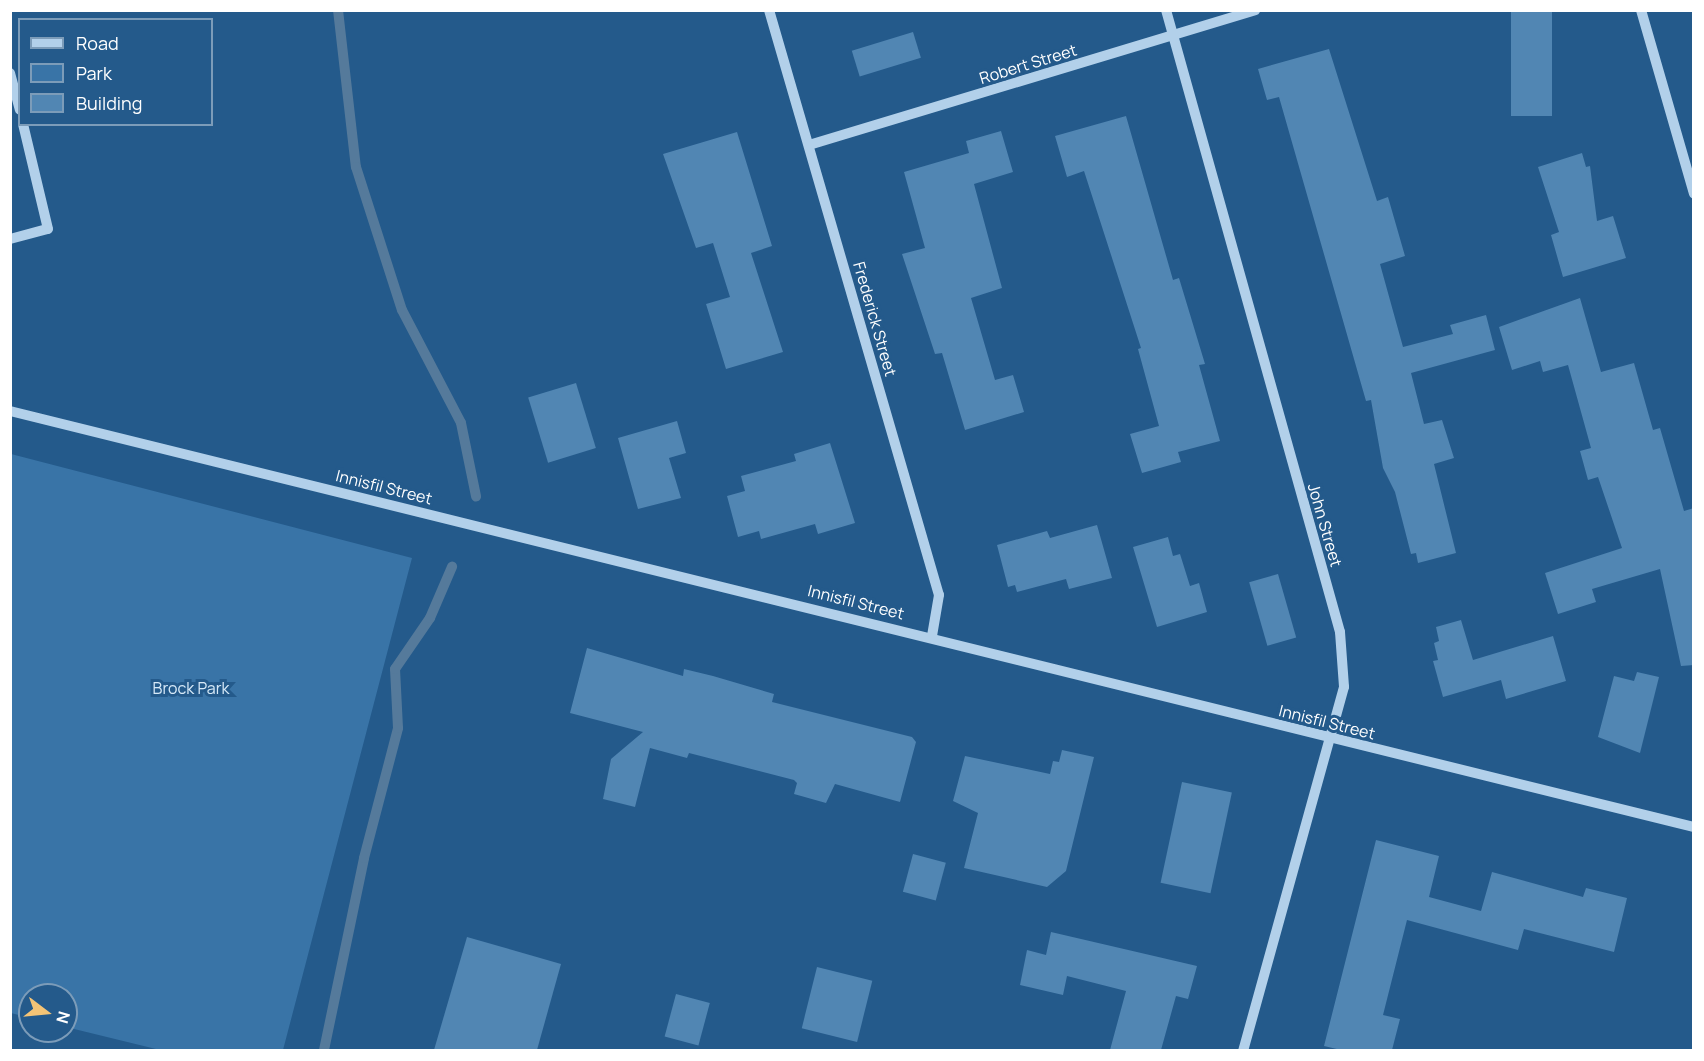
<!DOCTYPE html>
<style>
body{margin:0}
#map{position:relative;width:1704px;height:1061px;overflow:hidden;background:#245a8b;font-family:Manrope,sans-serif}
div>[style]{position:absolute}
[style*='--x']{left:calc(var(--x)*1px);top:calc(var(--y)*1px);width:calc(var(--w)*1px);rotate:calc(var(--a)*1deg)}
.green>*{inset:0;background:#3974a7}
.stream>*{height:10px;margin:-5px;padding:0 5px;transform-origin:5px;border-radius:5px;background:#557a9b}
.building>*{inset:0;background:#5186b3;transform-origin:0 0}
.minor>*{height:10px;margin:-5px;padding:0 5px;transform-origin:5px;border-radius:5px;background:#b2d0ea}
span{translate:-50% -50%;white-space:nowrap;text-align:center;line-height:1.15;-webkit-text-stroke:6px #245a8b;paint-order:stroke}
.street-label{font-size:16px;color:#fff}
.park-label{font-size:16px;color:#d6e9f8}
.frame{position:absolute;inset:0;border:12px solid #fff;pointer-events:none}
.legend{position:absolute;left:18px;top:18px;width:195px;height:108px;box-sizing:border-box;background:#245a8b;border:2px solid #7c9cb9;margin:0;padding:8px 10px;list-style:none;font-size:18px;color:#fff}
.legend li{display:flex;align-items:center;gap:12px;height:30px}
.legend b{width:30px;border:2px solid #7c9cb9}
.north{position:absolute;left:18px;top:983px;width:60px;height:60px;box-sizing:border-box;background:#245a8b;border:2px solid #7c9cb9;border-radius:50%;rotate:106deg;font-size:16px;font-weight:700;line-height:24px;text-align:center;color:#fff}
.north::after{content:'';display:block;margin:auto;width:21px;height:27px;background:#f4c476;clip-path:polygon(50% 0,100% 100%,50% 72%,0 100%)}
</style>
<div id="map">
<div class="green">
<div style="clip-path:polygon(11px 454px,412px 558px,283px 1050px,160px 1050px,66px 1027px,66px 995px,30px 995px,30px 1018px,11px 1013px)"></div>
</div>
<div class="stream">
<div style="--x:338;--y:10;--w:158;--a:83.5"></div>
<div style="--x:356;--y:167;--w:150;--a:72.2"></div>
<div style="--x:402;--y:310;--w:127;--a:62.4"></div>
<div style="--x:461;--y:423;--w:75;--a:78.4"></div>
<div style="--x:324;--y:1050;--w:196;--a:-78.2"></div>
<div style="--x:364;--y:858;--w:134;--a:-75.3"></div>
<div style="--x:398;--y:728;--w:59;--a:-92.9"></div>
<div style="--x:395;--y:669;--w:62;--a:-55.5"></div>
<div style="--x:430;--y:618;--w:56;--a:-66.7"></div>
</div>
<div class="building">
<div style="left:1511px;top:10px;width:41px;height:106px"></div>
<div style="left:913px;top:32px;width:27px;height:64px;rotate:73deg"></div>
<div style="clip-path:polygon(1329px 49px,1377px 201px,1388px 197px,1405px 256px,1380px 264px,1403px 347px,1453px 334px,1450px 325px,1486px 315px,1495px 350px,1411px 373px,1424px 424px,1442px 420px,1454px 458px,1434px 464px,1456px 553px,1418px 563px,1416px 553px,1411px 554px,1395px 492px,1383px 468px,1371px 400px,1366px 401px,1279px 97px,1267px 100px,1258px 69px)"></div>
<div style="clip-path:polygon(1126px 116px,1173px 280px,1179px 278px,1205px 364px,1199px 365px,1220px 441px,1178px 452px,1181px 462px,1142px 473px,1130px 434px,1159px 426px,1138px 349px,1141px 348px,1084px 171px,1067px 177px,1055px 136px)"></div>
<div style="clip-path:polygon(1001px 131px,1013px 172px,974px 184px,1002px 288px,971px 298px,995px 380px,1013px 375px,1024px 412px,965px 430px,942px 353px,935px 354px,902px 254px,925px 248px,904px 172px,969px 153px,966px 141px)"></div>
<div style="clip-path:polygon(737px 132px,772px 246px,751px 253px,783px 352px,726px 369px,706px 304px,730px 297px,713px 243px,696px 248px,663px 154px)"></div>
<div style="clip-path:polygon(1582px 153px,1586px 167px,1590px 166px,1597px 221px,1613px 216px,1626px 258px,1563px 277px,1551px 235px,1559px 232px,1538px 167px)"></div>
<div style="clip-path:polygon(1580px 298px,1601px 372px,1634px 363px,1653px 430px,1660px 428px,1684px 511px,1694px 508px,1694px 665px,1681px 666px,1660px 569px,1592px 589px,1596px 602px,1558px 614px,1545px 573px,1622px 548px,1598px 477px,1588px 480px,1580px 451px,1591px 448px,1568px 365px,1543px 372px,1540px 361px,1512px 370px,1499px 327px)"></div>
<div style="left:576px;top:383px;width:68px;height:50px;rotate:73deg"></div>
<div style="clip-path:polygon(677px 421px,686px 453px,669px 458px,681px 498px,638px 509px,618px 438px)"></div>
<div style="clip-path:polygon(830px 443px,855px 523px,818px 534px,815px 524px,761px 539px,759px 531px,738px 537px,727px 496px,745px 491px,741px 476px,796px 461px,794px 454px)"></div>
<div style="clip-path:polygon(1097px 525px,1112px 578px,1069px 589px,1066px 579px,1017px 592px,1015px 585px,1008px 587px,997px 545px,1047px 531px,1050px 538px)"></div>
<div style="clip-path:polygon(1168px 537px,1173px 556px,1180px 554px,1190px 586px,1199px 583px,1207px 612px,1157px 627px,1133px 547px)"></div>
<div style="left:1278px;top:574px;width:66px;height:30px;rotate:74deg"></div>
<div style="clip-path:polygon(1461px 620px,1473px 660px,1553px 636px,1566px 681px,1506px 699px,1501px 680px,1443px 697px,1433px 661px,1438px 660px,1434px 643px,1439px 641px,1436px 627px)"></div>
<div style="clip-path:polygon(587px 648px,683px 676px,684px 669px,713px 676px,774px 694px,772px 702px,912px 737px,916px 742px,900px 802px,835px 784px,826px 803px,794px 794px,797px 783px,794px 780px,689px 753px,687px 758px,650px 748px,635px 807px,603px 799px,611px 759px,643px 732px,570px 713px)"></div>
<div style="clip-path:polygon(1637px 672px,1659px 677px,1640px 753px,1598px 737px,1614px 676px,1634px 681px)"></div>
<div style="clip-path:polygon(1062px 750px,1094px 757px,1066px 871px,1047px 887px,964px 868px,978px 813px,953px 801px,965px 756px,1050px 774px,1053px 761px,1059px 762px)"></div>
<div style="left:1182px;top:782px;width:51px;height:103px;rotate:12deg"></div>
<div style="clip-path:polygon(1376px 840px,1439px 856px,1429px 897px,1481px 911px,1492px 872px,1583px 897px,1586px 888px,1627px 898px,1614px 952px,1524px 929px,1518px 950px,1407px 920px,1383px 1015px,1400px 1019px,1392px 1050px,1341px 1050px,1324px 1046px)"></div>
<div style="left:913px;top:854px;width:34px;height:39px;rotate:15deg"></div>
<div style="clip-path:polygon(1051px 932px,1197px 966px,1188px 999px,1176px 996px,1161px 1050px,1110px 1050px,1126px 991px,1067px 976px,1063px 995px,1020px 985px,1027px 950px,1046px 955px)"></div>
<div style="clip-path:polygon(467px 937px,561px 964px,537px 1050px,434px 1050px)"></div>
<div style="left:817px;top:967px;width:57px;height:63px;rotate:14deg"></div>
<div style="left:676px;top:994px;width:35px;height:44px;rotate:15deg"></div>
</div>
<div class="minor">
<div style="--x:769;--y:10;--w:609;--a:73.8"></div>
<div style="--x:939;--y:595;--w:42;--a:99.7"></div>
<div style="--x:1166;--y:10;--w:646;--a:74.37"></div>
<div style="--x:1340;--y:632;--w:55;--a:85.8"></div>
<div style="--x:1344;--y:687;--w:377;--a:105.5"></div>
<div style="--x:1641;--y:10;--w:191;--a:73.9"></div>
<div style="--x:10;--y:73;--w:38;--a:75"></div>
<div style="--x:809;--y:145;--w:466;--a:-16.8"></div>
<div style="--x:10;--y:239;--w:39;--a:-15"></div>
<div style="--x:48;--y:229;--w:108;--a:-103.4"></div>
<div style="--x:10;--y:411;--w:1735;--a:13.88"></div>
</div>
<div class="street-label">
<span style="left:1028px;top:64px;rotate:-17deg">Robert Street</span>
<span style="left:875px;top:319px;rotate:74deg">Frederick Street</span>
<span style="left:384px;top:487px;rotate:14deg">Innisfil Street</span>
<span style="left:1325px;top:525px;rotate:74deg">John Street</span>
<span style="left:856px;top:602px;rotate:14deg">Innisfil Street</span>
<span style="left:1327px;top:722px;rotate:14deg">Innisfil Street</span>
</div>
<div class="park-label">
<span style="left:191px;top:688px">Brock Park</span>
</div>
<div class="frame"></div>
<ul class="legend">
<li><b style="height:8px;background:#b2d0ea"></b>Road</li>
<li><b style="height:16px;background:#3974a7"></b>Park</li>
<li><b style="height:16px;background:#5186b3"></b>Building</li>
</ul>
<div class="north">N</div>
</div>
